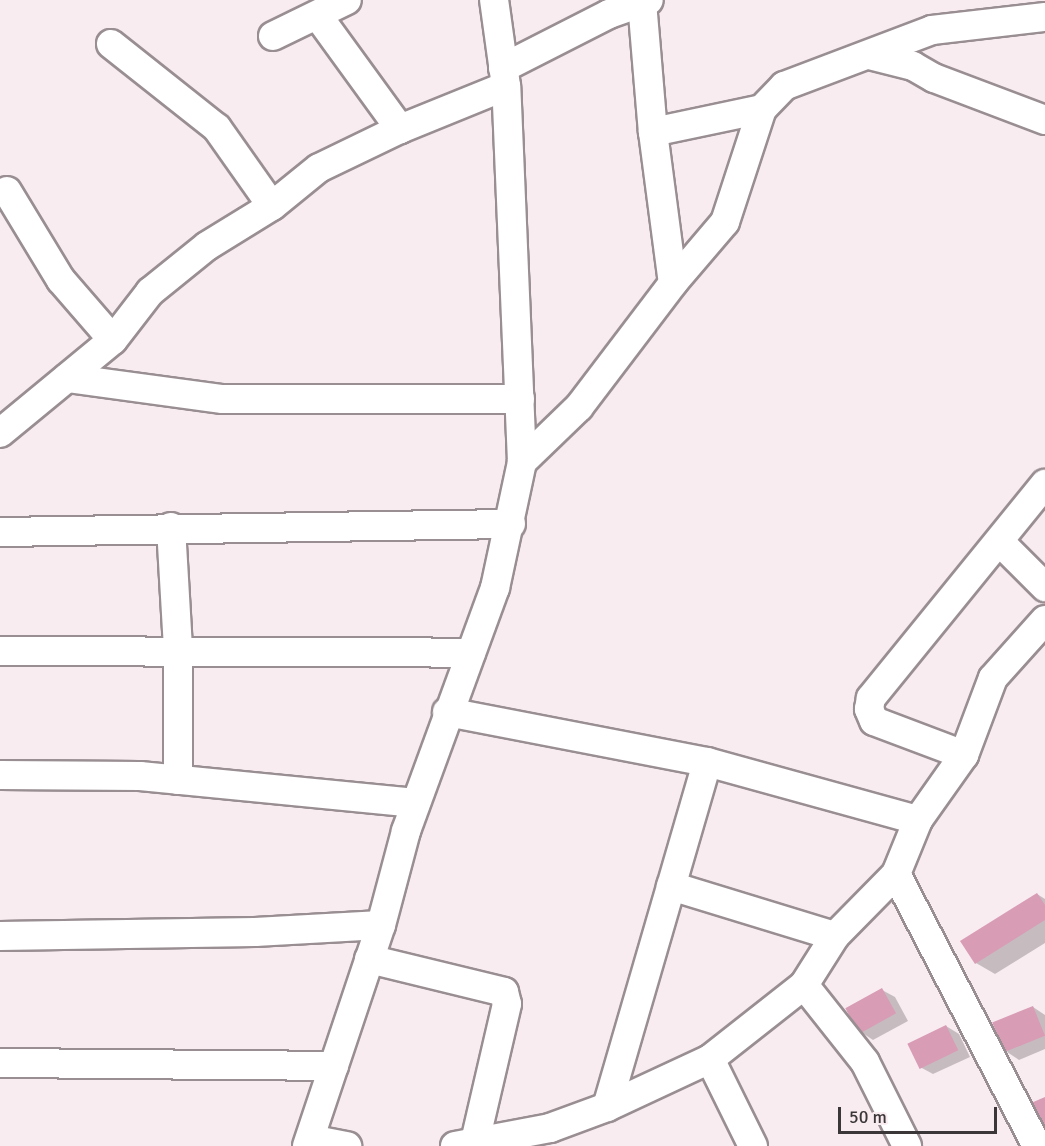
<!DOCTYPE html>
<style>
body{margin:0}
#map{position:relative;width:1045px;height:1146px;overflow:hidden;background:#f8ecf1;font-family:Signika,sans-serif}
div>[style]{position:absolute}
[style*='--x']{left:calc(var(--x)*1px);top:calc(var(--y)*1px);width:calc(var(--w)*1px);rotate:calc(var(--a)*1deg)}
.shadow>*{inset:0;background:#0003}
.building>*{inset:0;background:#d89cb5;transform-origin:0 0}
.roads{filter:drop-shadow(2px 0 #998e92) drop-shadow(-2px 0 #998e92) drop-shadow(0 2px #998e92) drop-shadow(0 -2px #998e92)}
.minor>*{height:28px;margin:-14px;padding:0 14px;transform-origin:14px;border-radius:14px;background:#fff}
span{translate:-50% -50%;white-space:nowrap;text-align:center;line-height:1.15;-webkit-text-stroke:6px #f8ecf1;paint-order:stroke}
.scale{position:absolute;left:838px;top:1107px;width:159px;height:27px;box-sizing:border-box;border:3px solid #3b3739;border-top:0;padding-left:8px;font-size:18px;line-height:21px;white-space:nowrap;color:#3b3739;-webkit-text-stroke:4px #f8ecf1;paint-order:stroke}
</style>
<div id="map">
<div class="shadow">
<div style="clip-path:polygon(1037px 894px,1045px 899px,1045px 943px,995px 974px,976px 963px)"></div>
<div style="clip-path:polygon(882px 990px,895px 997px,908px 1021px,873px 1040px,861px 1032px,848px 1008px)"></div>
<div style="clip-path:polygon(1033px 1007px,1045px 1015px,1045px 1049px,1019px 1060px,1007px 1052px)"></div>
<div style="clip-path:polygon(946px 1026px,959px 1034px,970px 1057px,933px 1074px,920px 1067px)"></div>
</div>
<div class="building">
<div style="clip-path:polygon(1037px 893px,1045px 905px,1045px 920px,975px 964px,960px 941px)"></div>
<div style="left:882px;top:988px;width:29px;height:42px;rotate:61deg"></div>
<div style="left:1033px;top:1006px;width:32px;height:44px;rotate:68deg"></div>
<div style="left:946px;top:1025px;width:28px;height:43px;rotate:64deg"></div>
<div style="clip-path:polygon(1045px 1097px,1045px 1129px,1043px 1130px,1031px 1103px)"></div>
</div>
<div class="roads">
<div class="minor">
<div style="--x:642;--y:2;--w:130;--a:85.2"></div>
<div style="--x:653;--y:132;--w:152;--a:82.5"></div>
<div style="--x:318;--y:16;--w:140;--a:54"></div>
<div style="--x:273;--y:36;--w:82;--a:-25.9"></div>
<div style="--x:111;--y:44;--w:135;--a:38.4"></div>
<div style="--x:217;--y:128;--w:95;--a:54.8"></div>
<div style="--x:869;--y:55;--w:45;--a:14"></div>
<div style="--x:913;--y:66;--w:24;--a:30"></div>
<div style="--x:934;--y:78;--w:119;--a:20.7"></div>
<div style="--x:503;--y:68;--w:119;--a:-27"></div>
<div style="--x:609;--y:14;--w:42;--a:-19.3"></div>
<div style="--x:653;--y:132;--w:111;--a:-11.9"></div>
<div style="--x:7;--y:191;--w:104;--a:58.8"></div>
<div style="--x:61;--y:280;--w:79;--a:49.1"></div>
<div style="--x:67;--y:378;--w:157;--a:7.7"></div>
<div style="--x:223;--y:399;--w:297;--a:0"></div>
<div style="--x:0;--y:433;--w:146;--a:-39.5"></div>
<div style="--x:113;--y:340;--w:61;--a:-52.4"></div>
<div style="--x:150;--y:292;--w:73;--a:-38.9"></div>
<div style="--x:207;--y:246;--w:76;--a:-31.6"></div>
<div style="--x:272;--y:206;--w:60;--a:-39"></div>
<div style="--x:319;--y:168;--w:90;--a:-25.7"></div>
<div style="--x:400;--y:129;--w:114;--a:-22.1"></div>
<div style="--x:522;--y:462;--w:79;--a:-44"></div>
<div style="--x:579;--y:407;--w:156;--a:-52.8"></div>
<div style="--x:673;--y:283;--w:80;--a:-49.6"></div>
<div style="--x:725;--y:222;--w:119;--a:-71.9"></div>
<div style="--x:762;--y:109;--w:32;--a:-46"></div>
<div style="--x:784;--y:86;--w:158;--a:-20.7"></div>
<div style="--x:932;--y:30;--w:114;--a:-6.6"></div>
<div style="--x:171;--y:527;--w:122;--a:86.7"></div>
<div style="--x:178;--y:649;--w:131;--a:90"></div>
<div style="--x:0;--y:532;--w:511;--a:-0.9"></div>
<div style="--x:1000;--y:542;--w:64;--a:45"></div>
<div style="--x:0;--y:651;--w:471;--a:0.2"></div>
<div style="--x:447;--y:712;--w:265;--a:10.9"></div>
<div style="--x:707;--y:762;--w:219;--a:15.4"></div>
<div style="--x:964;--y:755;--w:96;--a:-159.3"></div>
<div style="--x:874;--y:721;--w:13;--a:-113"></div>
<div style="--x:869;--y:709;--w:11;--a:-80"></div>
<div style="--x:871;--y:698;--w:276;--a:-50.9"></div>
<div style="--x:0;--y:775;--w:140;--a:0.4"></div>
<div style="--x:140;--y:776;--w:277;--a:5.6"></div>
<div style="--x:896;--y:874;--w:306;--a:62.6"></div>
<div style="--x:671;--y:886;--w:171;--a:17"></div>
<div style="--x:0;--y:936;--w:255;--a:-0.9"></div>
<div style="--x:255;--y:932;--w:126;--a:-3.2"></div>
<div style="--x:369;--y:959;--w:139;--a:13.7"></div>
<div style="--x:504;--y:992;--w:12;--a:76"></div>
<div style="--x:507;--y:1004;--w:142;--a:103.1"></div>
<div style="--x:804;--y:985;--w:98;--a:51.6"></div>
<div style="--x:865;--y:1062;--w:94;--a:63.4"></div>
<div style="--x:710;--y:1059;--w:97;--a:63.7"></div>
<div style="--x:0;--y:1063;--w:334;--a:0.5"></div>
<div style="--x:607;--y:1107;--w:359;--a:-73.8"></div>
<div style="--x:310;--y:1139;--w:38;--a:11"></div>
<div style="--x:307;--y:1146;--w:233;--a:-71.5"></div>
<div style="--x:381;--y:925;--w:97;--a:-75.1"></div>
<div style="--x:406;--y:831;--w:259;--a:-69.9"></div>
<div style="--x:495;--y:588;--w:129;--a:-77.9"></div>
<div style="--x:522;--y:462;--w:376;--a:-92.4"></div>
<div style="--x:506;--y:86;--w:87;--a:-97.9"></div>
<div style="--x:455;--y:1146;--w:97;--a:-10.7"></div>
<div style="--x:550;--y:1128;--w:61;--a:-20.2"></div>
<div style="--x:607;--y:1107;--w:114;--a:-25"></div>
<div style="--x:710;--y:1059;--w:120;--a:-38.2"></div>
<div style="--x:804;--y:985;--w:58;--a:-57.7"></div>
<div style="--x:835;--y:936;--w:87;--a:-45.5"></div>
<div style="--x:896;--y:874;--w:58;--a:-67.8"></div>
<div style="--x:918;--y:820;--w:80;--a:-54.7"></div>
<div style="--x:964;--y:755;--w:82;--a:-69.4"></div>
<div style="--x:993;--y:678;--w:78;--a:-48.1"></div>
</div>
</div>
<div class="scale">50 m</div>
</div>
